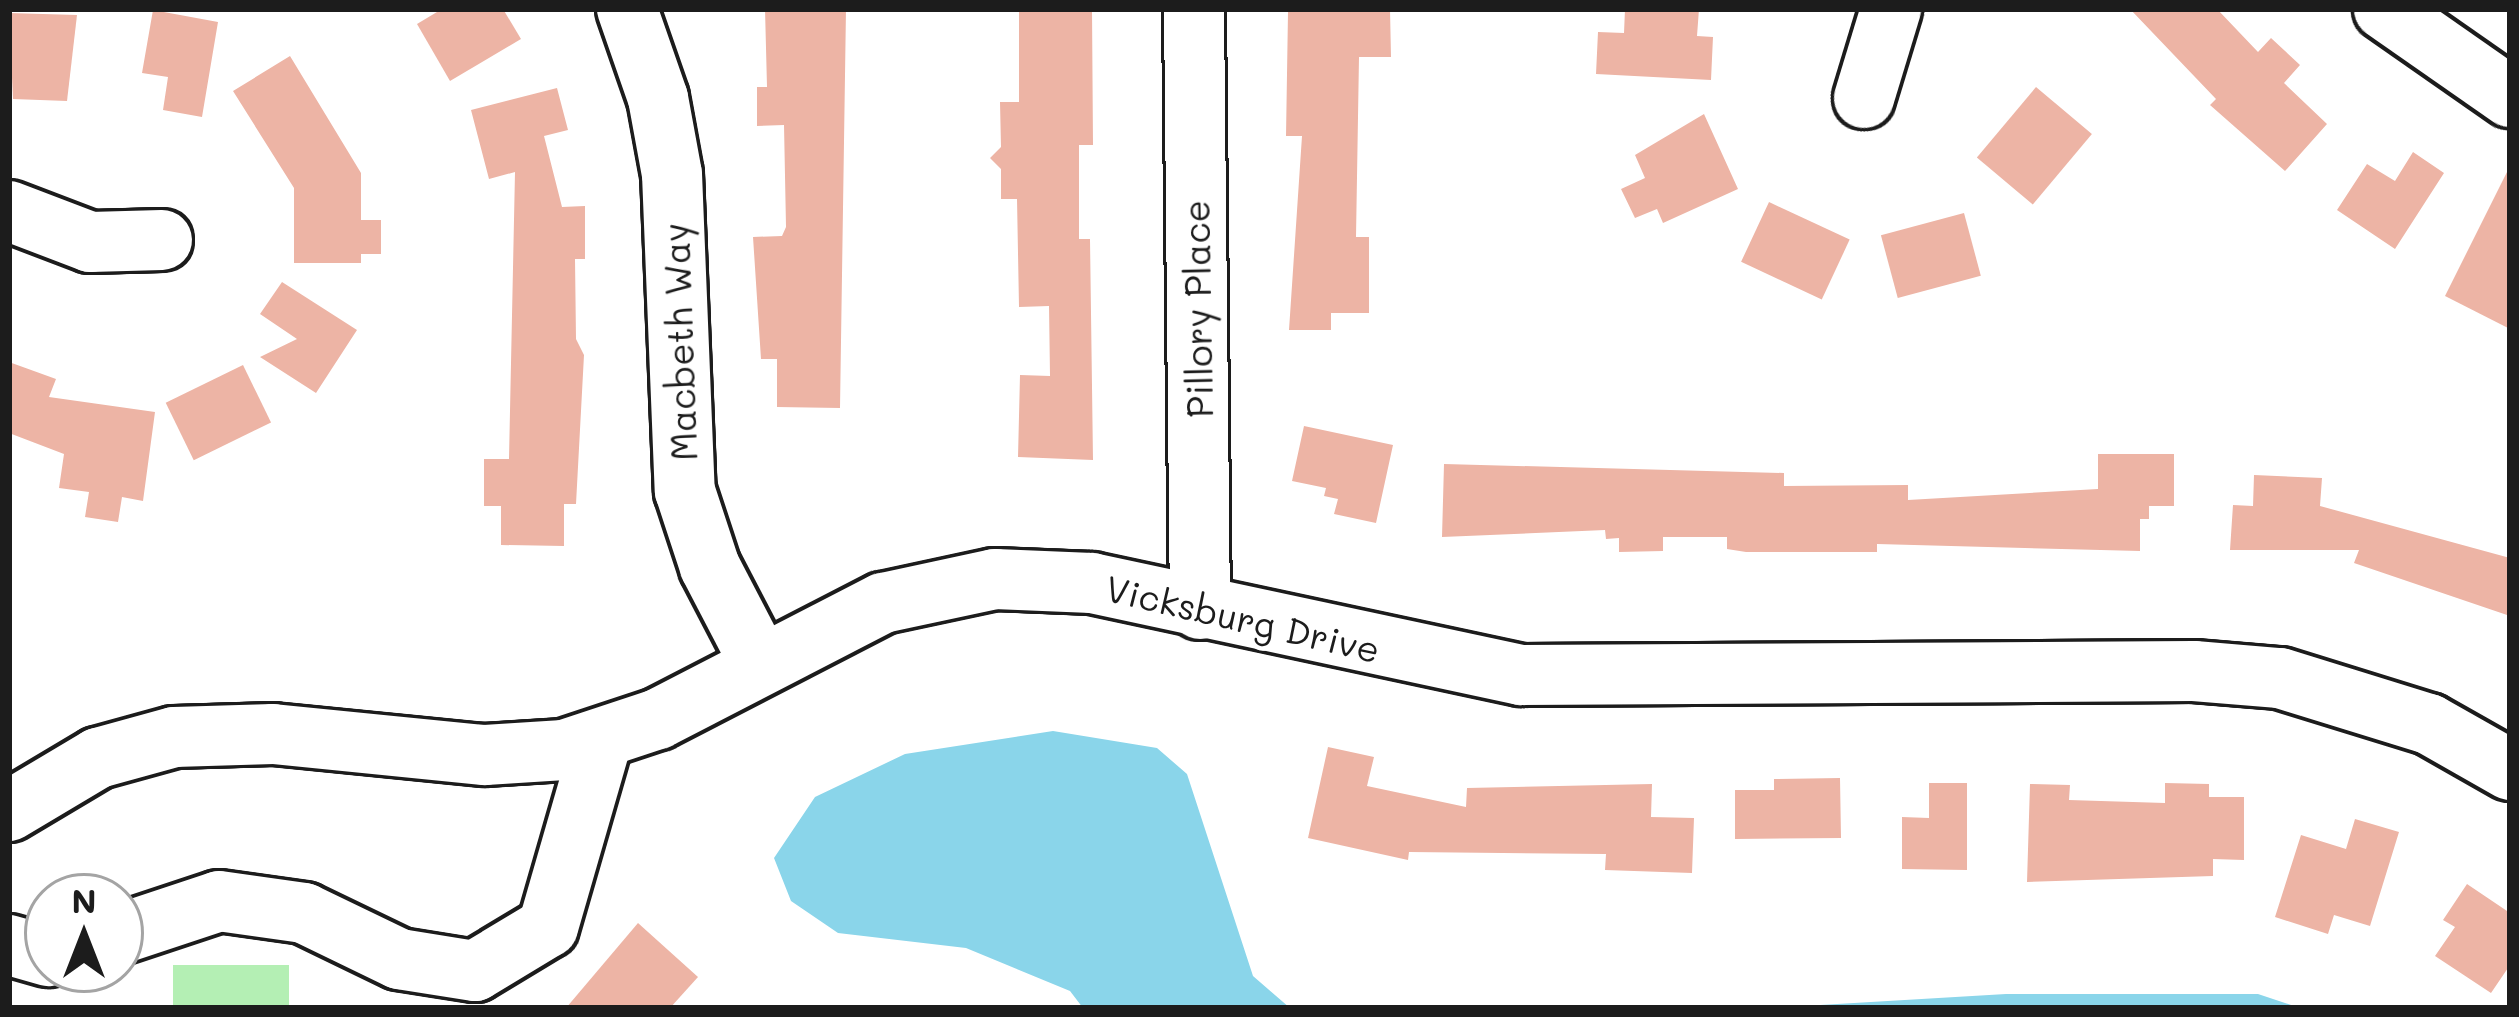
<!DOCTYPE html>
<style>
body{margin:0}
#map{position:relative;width:2519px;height:1017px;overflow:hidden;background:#fff;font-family:Mali,sans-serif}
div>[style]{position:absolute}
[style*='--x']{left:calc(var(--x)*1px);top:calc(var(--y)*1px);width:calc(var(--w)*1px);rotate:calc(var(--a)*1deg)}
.green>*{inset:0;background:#b4efb4;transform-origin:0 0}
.water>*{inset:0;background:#8ad5ea}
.building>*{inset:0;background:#edb4a5;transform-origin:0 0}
.roads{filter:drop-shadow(3px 0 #1c1c1c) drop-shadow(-3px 0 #1c1c1c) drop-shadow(0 3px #1c1c1c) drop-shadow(0 -3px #1c1c1c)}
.minor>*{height:60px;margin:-30px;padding:0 30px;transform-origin:30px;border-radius:30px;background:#fff}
span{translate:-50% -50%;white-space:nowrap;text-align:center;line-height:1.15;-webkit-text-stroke:9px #fff;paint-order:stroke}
.street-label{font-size:36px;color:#1c1c1c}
.frame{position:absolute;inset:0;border:12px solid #1c1c1c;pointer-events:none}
.north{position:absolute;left:24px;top:873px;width:120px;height:120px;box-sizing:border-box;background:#fff;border:3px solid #a4a4a4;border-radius:50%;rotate:0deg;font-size:33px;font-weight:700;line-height:48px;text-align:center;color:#1c1c1c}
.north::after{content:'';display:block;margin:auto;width:42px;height:54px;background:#1c1c1c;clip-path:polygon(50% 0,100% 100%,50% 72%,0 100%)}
</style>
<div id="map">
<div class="green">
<div style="left:173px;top:965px;width:116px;height:43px"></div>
</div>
<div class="water">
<div style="clip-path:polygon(1053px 731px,1157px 748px,1187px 774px,1253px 976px,1290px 1008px,1083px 1008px,1070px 991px,966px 948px,838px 933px,791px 901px,774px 858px,815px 797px,905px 754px)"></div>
<div style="clip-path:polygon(2006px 994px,2258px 994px,2300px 1008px,1770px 1008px)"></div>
</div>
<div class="building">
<div style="clip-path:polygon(442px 9px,503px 9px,521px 39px,450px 81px,417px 24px)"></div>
<div style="clip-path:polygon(765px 9px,846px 9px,840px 408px,777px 407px,777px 359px,761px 359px,753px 237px,782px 236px,786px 227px,784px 125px,757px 126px,757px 87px,767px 87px)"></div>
<div style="clip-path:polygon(1019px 9px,1092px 9px,1093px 145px,1079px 145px,1079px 239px,1090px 239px,1093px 460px,1018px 457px,1020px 375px,1050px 376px,1049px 306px,1019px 307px,1017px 199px,1001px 199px,1001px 169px,990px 158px,1001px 147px,1000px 102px,1019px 102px)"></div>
<div style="clip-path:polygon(1390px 9px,1391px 57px,1359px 57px,1356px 237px,1369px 237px,1369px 313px,1331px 313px,1331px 330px,1289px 330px,1302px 136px,1286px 136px,1288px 12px)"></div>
<div style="clip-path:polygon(1625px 9px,1699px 9px,1697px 36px,1713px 37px,1711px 80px,1596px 74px,1598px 32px,1624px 33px)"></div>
<div style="clip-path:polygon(2130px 9px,2217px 9px,2258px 52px,2271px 38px,2300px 65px,2284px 83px,2327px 124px,2285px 171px,2210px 105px,2216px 99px)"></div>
<div style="clip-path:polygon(153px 10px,218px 22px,202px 117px,163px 110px,168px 77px,142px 73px)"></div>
<div style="clip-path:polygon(9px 13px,77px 15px,67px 101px,13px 99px)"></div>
<div style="clip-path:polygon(290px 56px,361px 173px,361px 220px,381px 220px,381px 254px,361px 254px,361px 263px,294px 263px,294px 188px,233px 91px)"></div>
<div style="left:2036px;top:87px;width:73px;height:92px;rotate:40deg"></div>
<div style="clip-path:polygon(557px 88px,568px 130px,544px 136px,562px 207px,585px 206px,585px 259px,575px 259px,576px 339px,584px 355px,576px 504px,564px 504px,564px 546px,501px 545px,501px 506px,484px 506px,484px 459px,509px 459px,515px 172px,489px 179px,471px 110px)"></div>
<div style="clip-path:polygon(1704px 114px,1738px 189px,1663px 223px,1657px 209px,1635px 218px,1621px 189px,1645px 178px,1635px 155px)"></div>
<div style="clip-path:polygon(2413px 152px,2444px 173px,2395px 249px,2337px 210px,2367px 164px,2395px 181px)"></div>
<div style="clip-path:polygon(2510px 166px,2510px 329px,2445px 296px)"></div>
<div style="left:1769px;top:202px;width:89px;height:66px;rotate:25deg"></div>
<div style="left:1964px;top:213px;width:65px;height:86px;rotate:75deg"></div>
<div style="clip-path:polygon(282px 282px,357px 330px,316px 393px,260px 357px,297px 339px,260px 314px)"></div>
<div style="clip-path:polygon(9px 362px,56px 379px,49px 397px,155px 412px,143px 501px,122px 497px,118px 522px,85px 517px,89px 492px,59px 488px,64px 454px,9px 433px)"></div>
<div style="left:243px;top:365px;width:64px;height:86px;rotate:64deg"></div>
<div style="clip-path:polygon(1304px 426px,1393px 445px,1376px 523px,1334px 514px,1338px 499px,1324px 496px,1326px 488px,1292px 481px)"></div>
<div style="clip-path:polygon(2098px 454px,2174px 454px,2174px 506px,2149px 506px,2149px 519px,2140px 519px,2140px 551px,1877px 544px,1877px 552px,1746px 552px,1727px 549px,1727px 537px,1663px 537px,1663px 551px,1619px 552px,1619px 538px,1606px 539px,1605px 530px,1442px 537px,1444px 464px,1784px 473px,1784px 486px,1908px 485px,1908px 500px,2098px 489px)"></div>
<div style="clip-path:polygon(2254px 475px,2322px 478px,2320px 506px,2510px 558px,2510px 616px,2354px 563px,2359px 550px,2230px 550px,2233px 505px,2253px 506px)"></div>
<div style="clip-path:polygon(1328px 747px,1374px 757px,1367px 786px,1466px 807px,1467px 788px,1652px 784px,1651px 817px,1694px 818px,1692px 873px,1605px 870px,1606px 854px,1409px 852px,1408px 860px,1308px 838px)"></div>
<div style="clip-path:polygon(1840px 778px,1841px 838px,1735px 839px,1735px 790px,1774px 790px,1774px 779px)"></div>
<div style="clip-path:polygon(1929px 783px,1967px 783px,1967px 870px,1902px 869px,1902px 817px,1929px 818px)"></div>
<div style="clip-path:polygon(2165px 783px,2209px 784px,2209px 797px,2244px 797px,2244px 860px,2213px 859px,2213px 876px,2027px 882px,2030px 784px,2070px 785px,2069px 800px,2165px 803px)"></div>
<div style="clip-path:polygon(2355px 819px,2399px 832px,2370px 926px,2334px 915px,2328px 934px,2275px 917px,2301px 835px,2346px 849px)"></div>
<div style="clip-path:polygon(2467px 884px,2510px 913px,2510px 965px,2491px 993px,2435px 956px,2455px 927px,2443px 920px)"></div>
<div style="clip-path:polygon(638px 923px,698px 977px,670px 1008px,566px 1008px)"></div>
</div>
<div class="roads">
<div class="minor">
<div style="--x:627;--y:9;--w:94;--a:70.8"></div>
<div style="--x:658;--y:98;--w:77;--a:79.6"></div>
<div style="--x:672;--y:174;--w:317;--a:87.7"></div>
<div style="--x:685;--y:491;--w:80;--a:71.8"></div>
<div style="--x:710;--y:567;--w:110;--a:62.5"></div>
<div style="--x:1194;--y:9;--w:600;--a:89.43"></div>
<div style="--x:2384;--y:9;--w:154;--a:34.9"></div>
<div style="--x:1864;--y:98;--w:93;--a:-73.1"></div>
<div style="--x:9;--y:211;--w:87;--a:20.9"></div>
<div style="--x:90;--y:242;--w:72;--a:-1.6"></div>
<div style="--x:9;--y:811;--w:104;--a:-30.8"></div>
<div style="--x:98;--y:758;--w:79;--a:-15.4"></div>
<div style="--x:174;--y:737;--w:99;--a:-1.7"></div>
<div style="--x:273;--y:734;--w:213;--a:5.7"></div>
<div style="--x:485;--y:755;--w:79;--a:-3.6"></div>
<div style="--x:564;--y:750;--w:99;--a:-18.3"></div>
<div style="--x:658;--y:719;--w:253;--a:-27.3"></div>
<div style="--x:883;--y:603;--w:115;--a:-12.1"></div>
<div style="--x:995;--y:579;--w:97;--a:2.4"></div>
<div style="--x:1092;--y:583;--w:439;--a:12.1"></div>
<div style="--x:1521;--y:675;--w:673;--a:-0.34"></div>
<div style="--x:2194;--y:671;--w:86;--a:4.7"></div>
<div style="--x:2280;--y:678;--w:156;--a:17.2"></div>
<div style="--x:2429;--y:724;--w:93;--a:29.6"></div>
<div style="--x:120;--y:934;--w:104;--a:-18.4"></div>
<div style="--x:219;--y:901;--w:86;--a:8"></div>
<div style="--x:304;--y:913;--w:106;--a:25.8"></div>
<div style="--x:399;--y:959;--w:77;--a:9"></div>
<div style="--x:475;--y:971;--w:85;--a:-31.1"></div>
<div style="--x:548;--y:927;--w:195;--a:-73.9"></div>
<div style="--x:9;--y:945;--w:41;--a:15.8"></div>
</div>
</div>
<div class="street-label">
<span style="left:1197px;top:309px;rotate:-91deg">Pillory Place</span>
<span style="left:679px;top:342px;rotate:-92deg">Macbeth Way</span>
<span style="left:1243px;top:618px;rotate:13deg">Vicksburg Drive</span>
</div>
<div class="frame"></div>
<div class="north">N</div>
</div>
